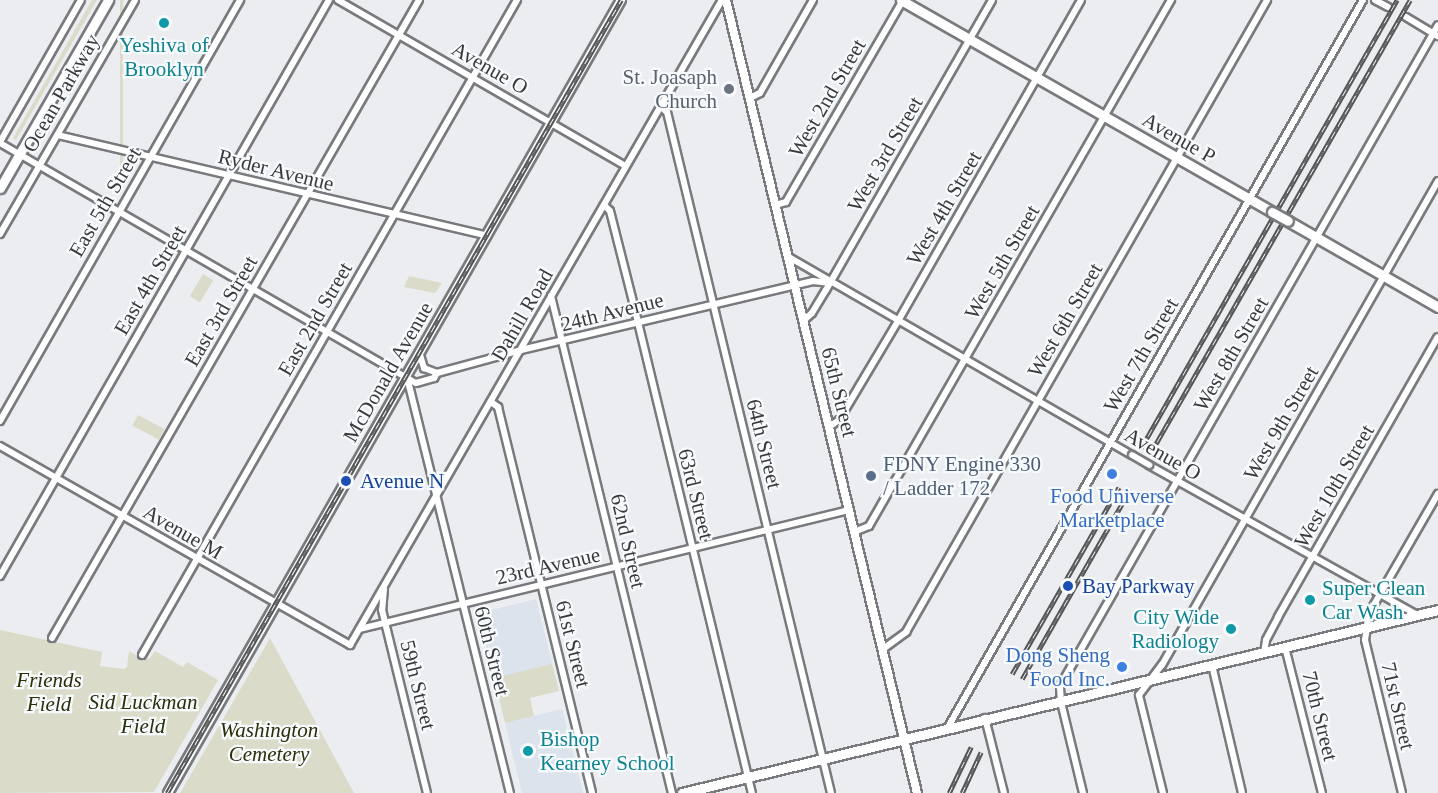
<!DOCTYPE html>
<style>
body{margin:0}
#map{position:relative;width:1438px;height:793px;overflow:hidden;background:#ebedf0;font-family:Georgia,serif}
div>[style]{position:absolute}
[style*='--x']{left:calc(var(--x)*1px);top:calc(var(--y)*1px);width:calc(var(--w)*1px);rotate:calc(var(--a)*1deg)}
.built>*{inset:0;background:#dce3ec;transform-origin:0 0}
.green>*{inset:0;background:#dadcc9;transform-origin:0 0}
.roads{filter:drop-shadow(2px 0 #787a7d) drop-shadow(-2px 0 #787a7d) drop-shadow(0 2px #787a7d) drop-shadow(0 -2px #787a7d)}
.minor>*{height:6px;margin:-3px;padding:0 3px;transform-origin:3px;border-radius:3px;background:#fff}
.secondary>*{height:8px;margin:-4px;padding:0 4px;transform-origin:4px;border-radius:4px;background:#fff}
.primary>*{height:9px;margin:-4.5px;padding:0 4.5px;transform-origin:4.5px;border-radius:4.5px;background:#fff}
.rail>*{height:4.5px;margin-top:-2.25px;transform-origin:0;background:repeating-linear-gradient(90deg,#f8fbfe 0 7px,#535556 0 14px);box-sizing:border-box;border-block:2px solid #535556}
.bridges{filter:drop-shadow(2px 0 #787a7d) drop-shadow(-2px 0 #787a7d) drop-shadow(0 2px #787a7d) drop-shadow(0 -2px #787a7d)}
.minor-bridge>*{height:6px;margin:-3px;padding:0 3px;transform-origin:3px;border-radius:3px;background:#fff}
.primary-bridge>*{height:9px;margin:-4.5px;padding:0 4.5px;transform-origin:4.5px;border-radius:4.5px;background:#fff}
.dots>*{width:16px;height:16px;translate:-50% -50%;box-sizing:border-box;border:3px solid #f8fbfe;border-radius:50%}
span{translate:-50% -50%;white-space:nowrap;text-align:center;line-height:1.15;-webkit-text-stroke:4.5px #f8fbfe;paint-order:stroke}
.culture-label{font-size:21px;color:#0d838f}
.left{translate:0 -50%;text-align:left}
.right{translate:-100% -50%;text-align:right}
.street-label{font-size:21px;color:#393a3b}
.worship-label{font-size:21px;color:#5b616d}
.service-label{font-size:21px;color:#4e5e75}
.transit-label{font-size:21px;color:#164399}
.shop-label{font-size:21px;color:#366cbe}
.park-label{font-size:21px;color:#2b2e06;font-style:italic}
</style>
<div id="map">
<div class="built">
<div style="left:536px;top:599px;width:67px;height:60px;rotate:76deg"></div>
<div style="clip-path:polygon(562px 709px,583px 793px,522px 793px,505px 723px)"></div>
</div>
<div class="green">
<div style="clip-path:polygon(92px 0,97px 0,16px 140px,13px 138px)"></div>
<div style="left:120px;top:0;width:3px;height:173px"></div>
<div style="left:203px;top:274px;width:12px;height:26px;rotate:31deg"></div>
<div style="clip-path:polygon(409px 276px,442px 283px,435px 293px,404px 287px)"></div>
<div style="left:138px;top:415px;width:30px;height:12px;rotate:28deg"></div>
<div style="clip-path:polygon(0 630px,102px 652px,100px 666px,124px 669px,127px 667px,129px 651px,144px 660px,150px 658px,155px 651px,183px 667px,187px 662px,218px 680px,154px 792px,0 793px)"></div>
<div style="clip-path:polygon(270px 638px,354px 793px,180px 793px,266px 645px)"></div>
<div style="clip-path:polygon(552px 664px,559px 691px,530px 698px,534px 716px,505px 723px,494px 678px)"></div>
</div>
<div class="roads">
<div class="minor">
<div style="--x:338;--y:0;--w:332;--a:30"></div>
<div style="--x:1375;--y:0;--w:15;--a:28"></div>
<div style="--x:1406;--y:17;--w:37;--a:31"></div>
<div style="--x:750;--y:98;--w:11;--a:-27"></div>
<div style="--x:760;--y:93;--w:107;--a:-60.3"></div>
<div style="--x:660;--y:106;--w:9;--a:41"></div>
<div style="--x:667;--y:112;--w:700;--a:76.46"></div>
<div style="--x:58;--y:135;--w:441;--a:13.2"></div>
<div style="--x:0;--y:142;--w:163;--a:-60.3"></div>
<div style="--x:0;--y:143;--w:480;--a:30"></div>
<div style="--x:416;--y:383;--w:19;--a:-16"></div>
<div style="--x:434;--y:378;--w:6;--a:-59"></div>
<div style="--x:437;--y:373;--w:87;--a:-15.3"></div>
<div style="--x:521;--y:350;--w:300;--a:-13.3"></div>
<div style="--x:813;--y:281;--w:17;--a:7"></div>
<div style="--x:604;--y:205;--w:8;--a:45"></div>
<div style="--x:610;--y:211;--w:106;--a:75.8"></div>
<div style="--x:636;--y:314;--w:493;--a:76.4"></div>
<div style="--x:775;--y:205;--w:11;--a:-15"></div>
<div style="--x:786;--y:202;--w:233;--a:-59.9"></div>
<div style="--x:0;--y:234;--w:270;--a:-60"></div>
<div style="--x:787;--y:256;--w:398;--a:30"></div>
<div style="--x:551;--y:296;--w:512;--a:76.32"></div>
<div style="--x:803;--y:321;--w:12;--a:-42"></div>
<div style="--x:812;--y:313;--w:27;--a:-59"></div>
<div style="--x:826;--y:290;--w:334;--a:-60.2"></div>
<div style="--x:420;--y:355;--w:14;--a:73"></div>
<div style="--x:424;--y:368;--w:14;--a:21"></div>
<div style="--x:407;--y:377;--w:429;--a:76.1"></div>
<div style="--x:491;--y:402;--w:9;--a:36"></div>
<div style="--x:498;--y:407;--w:397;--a:76.3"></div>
<div style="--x:0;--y:421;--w:485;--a:-60.3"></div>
<div style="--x:829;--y:427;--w:12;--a:-35"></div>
<div style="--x:839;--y:420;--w:115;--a:-59.2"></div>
<div style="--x:898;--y:321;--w:369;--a:-60.3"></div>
<div style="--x:0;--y:446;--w:403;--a:29.6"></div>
<div style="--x:350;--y:645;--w:745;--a:-60.03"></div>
<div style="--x:1149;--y:465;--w:306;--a:29.2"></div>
<div style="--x:854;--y:532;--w:16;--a:-22"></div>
<div style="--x:869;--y:526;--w:607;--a:-60.14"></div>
<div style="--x:0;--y:576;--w:663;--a:-60.27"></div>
<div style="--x:384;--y:589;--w:21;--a:95"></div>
<div style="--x:382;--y:610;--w:188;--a:76.2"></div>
<div style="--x:360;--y:629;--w:503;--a:-13.68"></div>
<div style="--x:52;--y:638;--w:736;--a:-60.09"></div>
<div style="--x:1285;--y:647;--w:151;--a:75.8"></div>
<div style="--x:883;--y:649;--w:29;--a:-36"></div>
<div style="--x:906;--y:632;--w:728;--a:-60.26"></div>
<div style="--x:1264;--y:653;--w:13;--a:-81"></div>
<div style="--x:1266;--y:640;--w:26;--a:-62"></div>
<div style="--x:1278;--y:617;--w:322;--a:-60.3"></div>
<div style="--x:142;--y:655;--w:755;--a:-60.21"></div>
<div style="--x:1212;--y:665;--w:131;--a:76.8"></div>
<div style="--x:985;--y:718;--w:77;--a:75.8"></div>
<div style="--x:948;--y:727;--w:837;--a:-60.28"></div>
<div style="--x:1083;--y:793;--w:94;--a:-103.6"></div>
<div style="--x:1061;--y:702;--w:16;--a:-94"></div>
<div style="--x:1060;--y:686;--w:761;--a:-60.24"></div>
<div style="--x:1163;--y:793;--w:101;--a:-103.8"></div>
<div style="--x:1139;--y:695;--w:38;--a:-53"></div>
<div style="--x:1162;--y:665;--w:557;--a:-60.31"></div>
<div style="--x:1402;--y:793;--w:157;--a:-103.6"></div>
<div style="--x:1365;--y:640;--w:13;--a:-81"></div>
<div style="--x:1367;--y:627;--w:12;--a:-85"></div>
<div style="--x:1368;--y:615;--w:140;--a:-60"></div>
</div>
<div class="secondary">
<div style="--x:726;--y:0;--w:816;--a:76.46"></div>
<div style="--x:168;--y:793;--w:913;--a:-60.26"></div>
</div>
<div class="primary">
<div style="--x:901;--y:0;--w:427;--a:29.7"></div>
<div style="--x:0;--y:188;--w:217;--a:-60.1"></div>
<div style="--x:1288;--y:221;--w:173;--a:29.8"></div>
<div style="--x:682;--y:793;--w:778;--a:-13.61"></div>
</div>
</div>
<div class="rail">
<div style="--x:1141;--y:448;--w:516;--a:-60.26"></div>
<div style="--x:1150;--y:454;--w:523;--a:-60.2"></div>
<div style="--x:1012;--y:674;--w:215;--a:-60.2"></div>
<div style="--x:1022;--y:679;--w:214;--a:-60.3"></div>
<div style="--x:167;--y:793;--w:914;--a:-60.21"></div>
<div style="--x:949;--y:793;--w:51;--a:-64.4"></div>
<div style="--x:962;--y:793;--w:45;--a:-65.1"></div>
</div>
<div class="bridges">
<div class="minor-bridge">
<div style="--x:1132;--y:455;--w:20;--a:30"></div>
</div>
<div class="primary-bridge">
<div style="--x:1272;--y:212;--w:18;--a:29"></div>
</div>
</div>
<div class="dots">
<div style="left:164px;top:23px;background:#0f9aa8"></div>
<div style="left:729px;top:89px;background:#6b7280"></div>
<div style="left:1112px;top:474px;background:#3f7fe0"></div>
<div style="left:871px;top:476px;background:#5c6f8a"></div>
<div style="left:346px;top:481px;background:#1a4fb4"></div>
<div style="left:1068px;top:586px;background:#1a4fb4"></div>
<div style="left:1310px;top:600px;background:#0f9aa8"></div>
<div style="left:1231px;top:629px;background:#0f9aa8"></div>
<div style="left:1122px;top:667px;background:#3f7fe0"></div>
<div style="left:528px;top:751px;background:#0f9aa8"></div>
</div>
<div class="culture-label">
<span style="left:164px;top:57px">Yeshiva of<br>Brooklyn</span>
<span class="left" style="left:1322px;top:600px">Super Clean<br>Car Wash</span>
<span class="right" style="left:1219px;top:629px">City Wide<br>Radiology</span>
<span class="left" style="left:540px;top:751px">Bishop<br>Kearney School</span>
</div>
<div class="street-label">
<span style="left:490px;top:68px;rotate:30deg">Avenue O</span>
<span style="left:61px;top:93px;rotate:-60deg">Ocean Parkway</span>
<span style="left:827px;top:98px;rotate:-60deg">West 2nd Street</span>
<span style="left:1179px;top:138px;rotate:30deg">Avenue P</span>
<span style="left:885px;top:154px;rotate:-60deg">West 3rd Street</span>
<span style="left:276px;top:170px;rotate:14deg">Ryder Avenue</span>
<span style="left:105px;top:202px;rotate:-60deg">East 5th Street</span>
<span style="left:944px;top:208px;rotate:-60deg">West 4th Street</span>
<span style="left:1002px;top:262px;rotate:-60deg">West 5th Street</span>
<span style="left:150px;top:280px;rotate:-60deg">East 4th Street</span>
<span style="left:221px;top:311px;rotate:-60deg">East 3rd Street</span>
<span style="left:612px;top:312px;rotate:-14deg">24th Avenue</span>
<span style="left:522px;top:315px;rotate:-60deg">Dahill Road</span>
<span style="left:315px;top:319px;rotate:-60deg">East 2nd Street</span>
<span style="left:1065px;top:320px;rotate:-60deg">West 6th Street</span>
<span style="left:1231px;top:354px;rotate:-60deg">West 8th Street</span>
<span style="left:1141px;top:355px;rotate:-60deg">West 7th Street</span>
<span style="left:388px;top:372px;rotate:-60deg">McDonald Avenue</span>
<span style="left:839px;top:392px;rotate:76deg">65th Street</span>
<span style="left:1281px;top:423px;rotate:-60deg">West 9th Street</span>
<span style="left:764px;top:444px;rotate:76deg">64th Street</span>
<span style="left:1163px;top:454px;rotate:30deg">Avenue O</span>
<span style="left:1334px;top:486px;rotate:-60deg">West 10th Street</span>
<span style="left:696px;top:494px;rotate:76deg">63rd Street</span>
<span style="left:183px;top:532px;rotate:30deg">Avenue M</span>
<span style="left:628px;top:541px;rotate:77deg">62nd Street</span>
<span style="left:548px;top:566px;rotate:-13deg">23rd Avenue</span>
<span style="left:573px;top:644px;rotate:76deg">61st Street</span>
<span style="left:492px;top:651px;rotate:76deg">60th Street</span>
<span style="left:418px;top:685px;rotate:76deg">59th Street</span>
<span style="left:1398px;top:706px;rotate:77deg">71st Street</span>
<span style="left:1320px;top:716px;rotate:76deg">70th Street</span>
</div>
<div class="worship-label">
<span class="right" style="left:717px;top:89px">St. Joasaph<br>Church</span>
</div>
<div class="service-label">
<span class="left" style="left:883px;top:476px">FDNY Engine 330<br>/ Ladder 172</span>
</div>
<div class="transit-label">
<span class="left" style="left:360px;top:481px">Avenue N</span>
<span class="left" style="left:1082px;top:586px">Bay Parkway</span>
</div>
<div class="shop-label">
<span style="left:1112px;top:508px">Food Universe<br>Marketplace</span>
<span class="right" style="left:1110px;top:667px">Dong Sheng<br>Food Inc.</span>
</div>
<div class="park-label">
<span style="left:49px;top:692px">Friends<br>Field</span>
<span style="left:143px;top:714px">Sid Luckman<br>Field</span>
<span style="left:269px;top:742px">Washington<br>Cemetery</span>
</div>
</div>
